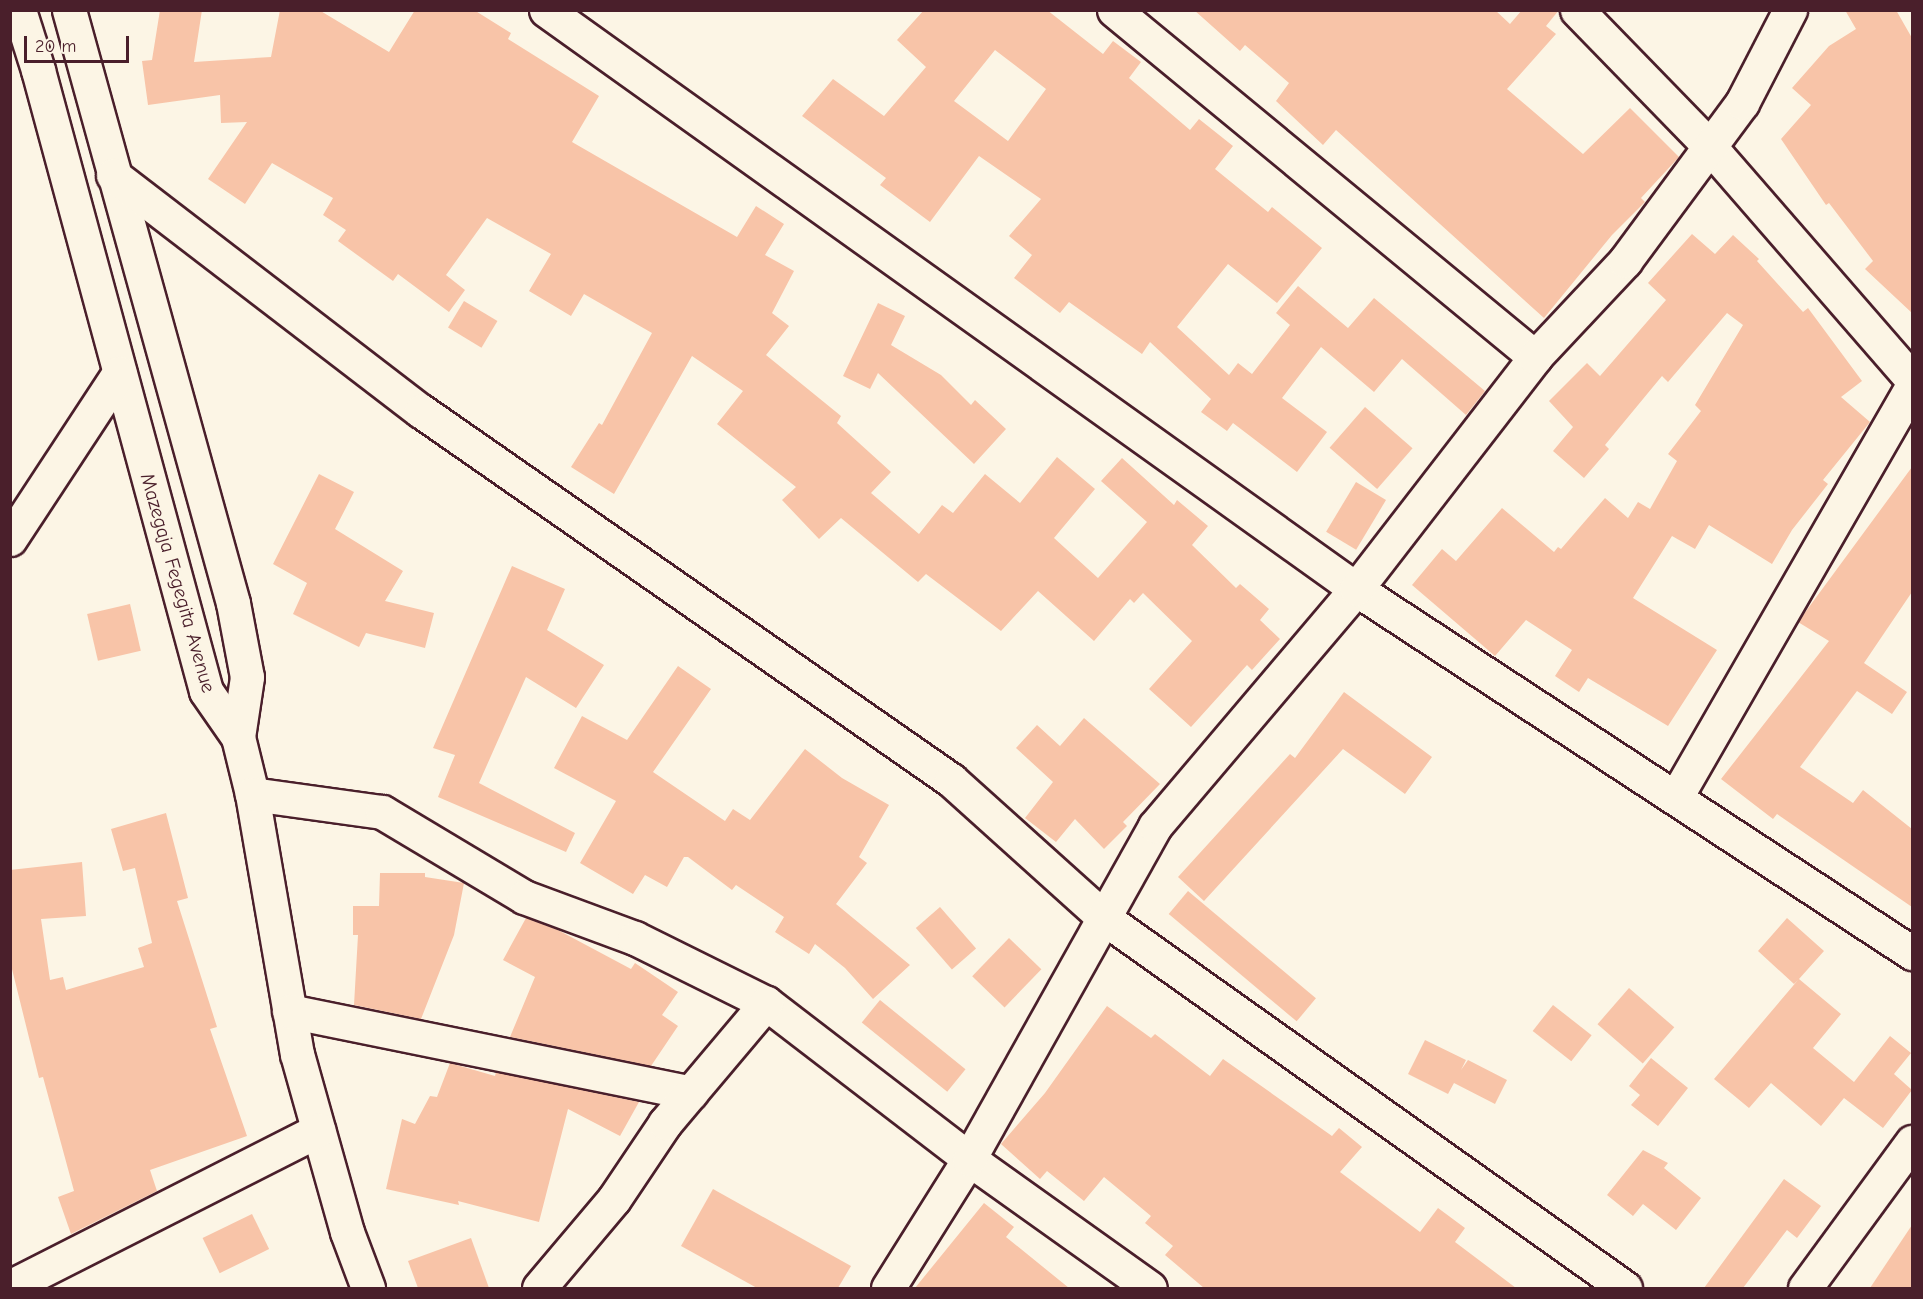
<!DOCTYPE html>
<style>
body{margin:0}
#map{position:relative;width:1923px;height:1299px;overflow:hidden;background:#fcf5e5;font-family:"Comic Neue",sans-serif}
div>[style]{position:absolute}
[style*='--x']{left:calc(var(--x)*1px);top:calc(var(--y)*1px);width:calc(var(--w)*1px);rotate:calc(var(--a)*1deg)}
.building>*{inset:0;background:#f8c4a8;transform-origin:0 0}
.roads{filter:drop-shadow(2px 0 #4a1f2b) drop-shadow(-2px 0 #4a1f2b) drop-shadow(0 2px #4a1f2b) drop-shadow(0 -2px #4a1f2b)}
.minor>*{height:33px;margin:-16.5px;padding:0 16.5px;transform-origin:16.5px;border-radius:16.5px;background:#fcf5e5}
span{translate:-50% -50%;white-space:nowrap;text-align:center;line-height:1.15;-webkit-text-stroke:6px #fcf5e5;paint-order:stroke}
.street-label{font-size:20px;color:#4a1f2b}
.frame{position:absolute;inset:0;border:12px solid #4a1f2b;pointer-events:none}
.scale{position:absolute;left:24px;top:36px;width:105px;height:27px;box-sizing:border-box;border:3px solid #4a1f2b;border-top:0;padding-left:8px;font-size:18px;line-height:21px;white-space:nowrap;color:#4a1f2b;-webkit-text-stroke:4px #fcf5e5;paint-order:stroke}
</style>
<div id="map">
<div class="building">
<div style="clip-path:polygon(160px 10px,202px 10px,194px 62px,271px 57px,280px 10px,319px 10px,389px 52px,415px 10px,474px 10px,511px 33px,508px 39px,599px 96px,572px 142px,737px 237px,756px 206px,784px 224px,765px 255px,794px 271px,772px 313px,789px 326px,766px 355px,841px 416px,837px 423px,891px 472px,871px 493px,919px 534px,942px 505px,953px 513px,985px 474px,1020px 503px,1057px 457px,1095px 489px,1054px 538px,1098px 578px,1147px 522px,1101px 481px,1122px 458px,1174px 505px,1177px 500px,1208px 526px,1192px 545px,1236px 588px,1240px 584px,1269px 609px,1260px 620px,1280px 639px,1252px 670px,1247px 665px,1191px 727px,1149px 689px,1192px 641px,1143px 593px,1134px 603px,1130px 599px,1094px 641px,1038px 591px,1001px 631px,926px 574px,918px 582px,841px 518px,819px 539px,782px 500px,796px 487px,717px 424px,743px 391px,692px 356px,614px 494px,571px 467px,599px 423px,602px 425px,652px 333px,584px 294px,571px 316px,529px 291px,551px 254px,487px 218px,446px 275px,465px 290px,449px 312px,398px 274px,393px 281px,338px 241px,346px 230px,323px 215px,333px 198px,272px 163px,245px 204px,208px 179px,247px 122px,221px 123px,220px 95px,148px 105px,142px 61px,152px 60px)"></div>
<div style="clip-path:polygon(evenodd,924px 10px,1047px 10px,1103px 54px,1113px 41px,1141px 62px,1129px 78px,1190px 130px,1199px 119px,1233px 146px,1215px 169px,1268px 212px,1272px 207px,1322px 248px,1277px 303px,1228px 264px,1177px 327px,1229px 375px,1238px 363px,1252px 374px,1290px 325px,1276px 313px,1298px 286px,1348px 328px,1374px 298px,1485px 391px,1466px 415px,1402px 359px,1374px 392px,1321px 347px,1282px 398px,1327px 432px,1297px 472px,1233px 423px,1227px 431px,1201px 412px,1211px 399px,1150px 342px,1142px 354px,1069px 302px,1060px 313px,1014px 278px,1032px 255px,1009px 236px,1041px 199px,979px 156px,930px 222px,880px 185px,886px 178px,802px 116px,833px 79px,884px 116px,926px 67px,897px 40px,924px 10px,995px 50px,1046px 89px,1008px 141px,954px 101px,995px 50px)"></div>
<div style="clip-path:polygon(1194px 10px,1495px 10px,1510px 24px,1522px 10px,1559px 10px,1546px 26px,1556px 34px,1507px 89px,1583px 154px,1630px 108px,1679px 157px,1641px 198px,1645px 202px,1612px 235px,1544px 318px,1336px 130px,1323px 145px,1276px 101px,1289px 83px,1245px 45px,1240px 51px)"></div>
<div style="clip-path:polygon(1845px 10px,1896px 10px,1912px 38px,1912px 313px,1865px 269px,1873px 261px,1829px 203px,1826px 205px,1781px 139px,1811px 105px,1792px 88px,1829px 46px,1856px 29px)"></div>
<div style="clip-path:polygon(1692px 234px,1715px 254px,1733px 235px,1759px 259px,1757px 261px,1803px 312px,1808px 308px,1862px 381px,1841px 397px,1870px 422px,1823px 480px,1828px 484px,1792px 530px,1772px 564px,1709px 525px,1695px 549px,1672px 536px,1633px 598px,1717px 650px,1668px 726px,1588px 678px,1579px 692px,1555px 676px,1572px 650px,1526px 620px,1495px 656px,1412px 585px,1442px 549px,1456px 561px,1502px 508px,1554px 552px,1558px 547px,1561px 549px,1605px 498px,1628px 518px,1638px 502px,1650px 509px,1677px 461px,1668px 454px,1701px 411px,1695px 405px,1743px 325px,1727px 313px,1668px 382px,1662px 376px,1605px 445px,1609px 449px,1584px 478px,1553px 451px,1573px 427px,1549px 401px,1587px 363px,1600px 376px,1666px 300px,1648px 283px)"></div>
<div style="left:464px;top:301px;width:39px;height:31px;rotate:31deg"></div>
<div style="clip-path:polygon(878px 303px,905px 316px,891px 345px,941px 375px,971px 405px,975px 400px,1006px 429px,974px 464px,878px 373px,870px 389px,843px 376px)"></div>
<div style="left:1365px;top:407px;width:63px;height:54px;rotate:41deg"></div>
<div style="clip-path:polygon(1912px 467px,1912px 592px,1864px 663px,1907px 692px,1892px 714px,1857px 691px,1800px 767px,1853px 803px,1863px 790px,1912px 829px,1912px 907px,1777px 814px,1773px 819px,1721px 779px,1829px 641px,1798px 622px)"></div>
<div style="clip-path:polygon(319px 474px,354px 492px,335px 529px,403px 571px,385px 601px,434px 613px,425px 648px,366px 633px,359px 647px,293px 614px,307px 583px,273px 564px)"></div>
<div style="left:1356px;top:482px;width:35px;height:58px;rotate:31deg"></div>
<div style="clip-path:polygon(512px 566px,565px 589px,547px 630px,604px 665px,576px 708px,526px 677px,479px 783px,575px 833px,566px 852px,438px 797px,455px 755px,433px 748px)"></div>
<div style="left:130px;top:604px;width:48px;height:44px;rotate:77deg"></div>
<div style="clip-path:polygon(678px 666px,711px 689px,653px 772px,725px 821px,733px 809px,750px 820px,805px 749px,842px 778px,889px 805px,859px 857px,867px 863px,836px 904px,910px 965px,873px 999px,845px 968px,815px 944px,809px 954px,775px 932px,784px 917px,736px 885px,732px 890px,688px 857px,684px 857px,667px 887px,645px 875px,633px 894px,580px 863px,616px 801px,554px 768px,582px 716px,627px 740px)"></div>
<div style="clip-path:polygon(1344px 692px,1432px 757px,1405px 794px,1343px 749px,1204px 901px,1178px 877px,1290px 754px,1295px 758px)"></div>
<div style="clip-path:polygon(1084px 718px,1160px 784px,1123px 822px,1127px 826px,1104px 849px,1075px 819px,1056px 842px,1025px 818px,1053px 782px,1016px 748px,1037px 725px,1060px 746px)"></div>
<div style="clip-path:polygon(166px 813px,188px 898px,177px 901px,217px 1027px,210px 1029px,247px 1136px,150px 1170px,157px 1191px,71px 1234px,58px 1197px,74px 1191px,43px 1077px,39px 1078px,10px 961px,10px 870px,82px 862px,86px 916px,41px 919px,50px 980px,63px 977px,66px 990px,144px 967px,138px 948px,152px 943px,135px 868px,123px 871px,111px 829px)"></div>
<div style="clip-path:polygon(380px 873px,425px 873px,425px 877px,464px 883px,454px 935px,421px 1019px,354px 1005px,358px 935px,353px 935px,353px 906px,379px 906px)"></div>
<div style="left:1188px;top:891px;width:167px;height:30px;rotate:40deg"></div>
<div style="left:940px;top:907px;width:55px;height:32px;rotate:49deg"></div>
<div style="clip-path:polygon(526px 918px,556px 929px,631px 969px,635px 963px,678px 992px,662px 1015px,678px 1026px,651px 1066px,510px 1037px,535px 977px,503px 960px)"></div>
<div style="clip-path:polygon(1787px 918px,1824px 951px,1799px 979px,1841px 1014px,1813px 1048px,1854px 1082px,1890px 1036px,1911px 1053px,1894px 1074px,1912px 1090px,1883px 1128px,1844px 1098px,1821px 1126px,1771px 1083px,1749px 1108px,1714px 1079px,1798px 980px,1794px 984px,1758px 951px)"></div>
<div style="left:1009px;top:938px;width:45px;height:53px;rotate:44deg"></div>
<div style="left:1629px;top:988px;width:60px;height:48px;rotate:41deg"></div>
<div style="left:880px;top:1000px;width:110px;height:29px;rotate:39deg"></div>
<div style="left:1553px;top:1005px;width:49px;height:33px;rotate:38deg"></div>
<div style="clip-path:polygon(1107px 1006px,1151px 1038px,1155px 1034px,1210px 1076px,1223px 1059px,1332px 1136px,1339px 1128px,1362px 1147px,1340px 1172px,1420px 1232px,1438px 1208px,1465px 1228px,1455px 1242px,1516px 1288px,1204px 1288px,1165px 1255px,1173px 1246px,1145px 1223px,1151px 1216px,1104px 1177px,1084px 1201px,1047px 1171px,1040px 1179px,1001px 1144px,1045px 1093px)"></div>
<div style="clip-path:polygon(1425px 1040px,1466px 1060px,1461px 1070px,1468px 1060px,1507px 1080px,1495px 1104px,1454px 1083px,1448px 1094px,1408px 1074px)"></div>
<div style="clip-path:polygon(1651px 1058px,1688px 1088px,1658px 1126px,1631px 1105px,1640px 1095px,1629px 1086px)"></div>
<div style="clip-path:polygon(450px 1063px,495px 1076px,496px 1072px,639px 1102px,620px 1136px,568px 1109px,539px 1222px,458px 1201px,459px 1205px,386px 1189px,402px 1119px,415px 1124px,430px 1096px,437px 1097px)"></div>
<div style="clip-path:polygon(1643px 1150px,1668px 1163px,1664px 1168px,1701px 1198px,1676px 1230px,1643px 1204px,1633px 1216px,1607px 1195px)"></div>
<div style="clip-path:polygon(1784px 1179px,1821px 1206px,1797px 1238px,1787px 1230px,1743px 1288px,1704px 1288px)"></div>
<div style="clip-path:polygon(713px 1189px,851px 1266px,838px 1288px,757px 1288px,681px 1246px)"></div>
<div style="clip-path:polygon(984px 1203px,1014px 1227px,1006px 1237px,1069px 1288px,915px 1288px)"></div>
<div style="left:252px;top:1214px;width:39px;height:55px;rotate:64deg"></div>
<div style="clip-path:polygon(1912px 1225px,1912px 1288px,1870px 1288px)"></div>
<div style="clip-path:polygon(471px 1238px,489px 1288px,418px 1288px,408px 1261px)"></div>
</div>
<div class="roads">
<div class="minor">
<div style="--x:19;--y:10;--w:63;--a:72.4"></div>
<div style="--x:38;--y:70;--w:643;--a:74.86"></div>
<div style="--x:206;--y:691;--w:56;--a:55.2"></div>
<div style="--x:238;--y:737;--w:59;--a:76.2"></div>
<div style="--x:252;--y:794;--w:264;--a:80.2"></div>
<div style="--x:297;--y:1054;--w:185;--a:74.3"></div>
<div style="--x:347;--y:1232;--w:60;--a:69.4"></div>
<div style="--x:69;--y:10;--w:615;--a:74.54"></div>
<div style="--x:233;--y:603;--w:75;--a:79.3"></div>
<div style="--x:247;--y:677;--w:61;--a:98.5"></div>
<div style="--x:546;--y:10;--w:996;--a:35.56"></div>
<div style="--x:1356;--y:589;--w:665;--a:33.21"></div>
<div style="--x:1114;--y:10;--w:546;--a:39.5"></div>
<div style="--x:1577;--y:10;--w:191;--a:45.8"></div>
<div style="--x:1710;--y:147;--w:308;--a:49"></div>
<div style="--x:113;--y:175;--w:388;--a:37.5"></div>
<div style="--x:421;--y:411;--w:646;--a:34.85"></div>
<div style="--x:951;--y:780;--w:206;--a:42"></div>
<div style="--x:1104;--y:918;--w:639;--a:35.38"></div>
<div style="--x:10;--y:539;--w:199;--a:-56.7"></div>
<div style="--x:252;--y:794;--w:131;--a:7.9"></div>
<div style="--x:382;--y:812;--w:165;--a:30.9"></div>
<div style="--x:524;--y:897;--w:118;--a:20.3"></div>
<div style="--x:635;--y:938;--w:146;--a:26.4"></div>
<div style="--x:766;--y:1003;--w:256;--a:37.5"></div>
<div style="--x:969;--y:1159;--w:222;--a:35.5"></div>
<div style="--x:1676;--y:797;--w:473;--a:-60.1"></div>
<div style="--x:289;--y:1011;--w:410;--a:11.5"></div>
<div style="--x:15;--y:1284;--w:340;--a:-26.9"></div>
<div style="--x:539;--y:1288;--w:116;--a:-49.9"></div>
<div style="--x:614;--y:1199;--w:92;--a:-56.1"></div>
<div style="--x:665;--y:1123;--w:157;--a:-49.9"></div>
<div style="--x:888;--y:1288;--w:152;--a:-57.9"></div>
<div style="--x:969;--y:1159;--w:381;--a:-60.8"></div>
<div style="--x:1155;--y:826;--w:311;--a:-49.7"></div>
<div style="--x:1356;--y:589;--w:293;--a:-52.3"></div>
<div style="--x:1535;--y:357;--w:132;--a:-46.8"></div>
<div style="--x:1625;--y:261;--w:197;--a:-53.5"></div>
<div style="--x:1742;--y:103;--w:105;--a:-62.7"></div>
<div style="--x:1805;--y:1288;--w:181;--a:-53.8"></div>
</div>
</div>
<div class="street-label">
<span style="left:178px;top:583px;rotate:74deg">Mazegaja Fegegita Avenue</span>
</div>
<div class="frame"></div>
<div class="scale">20 m</div>
</div>
